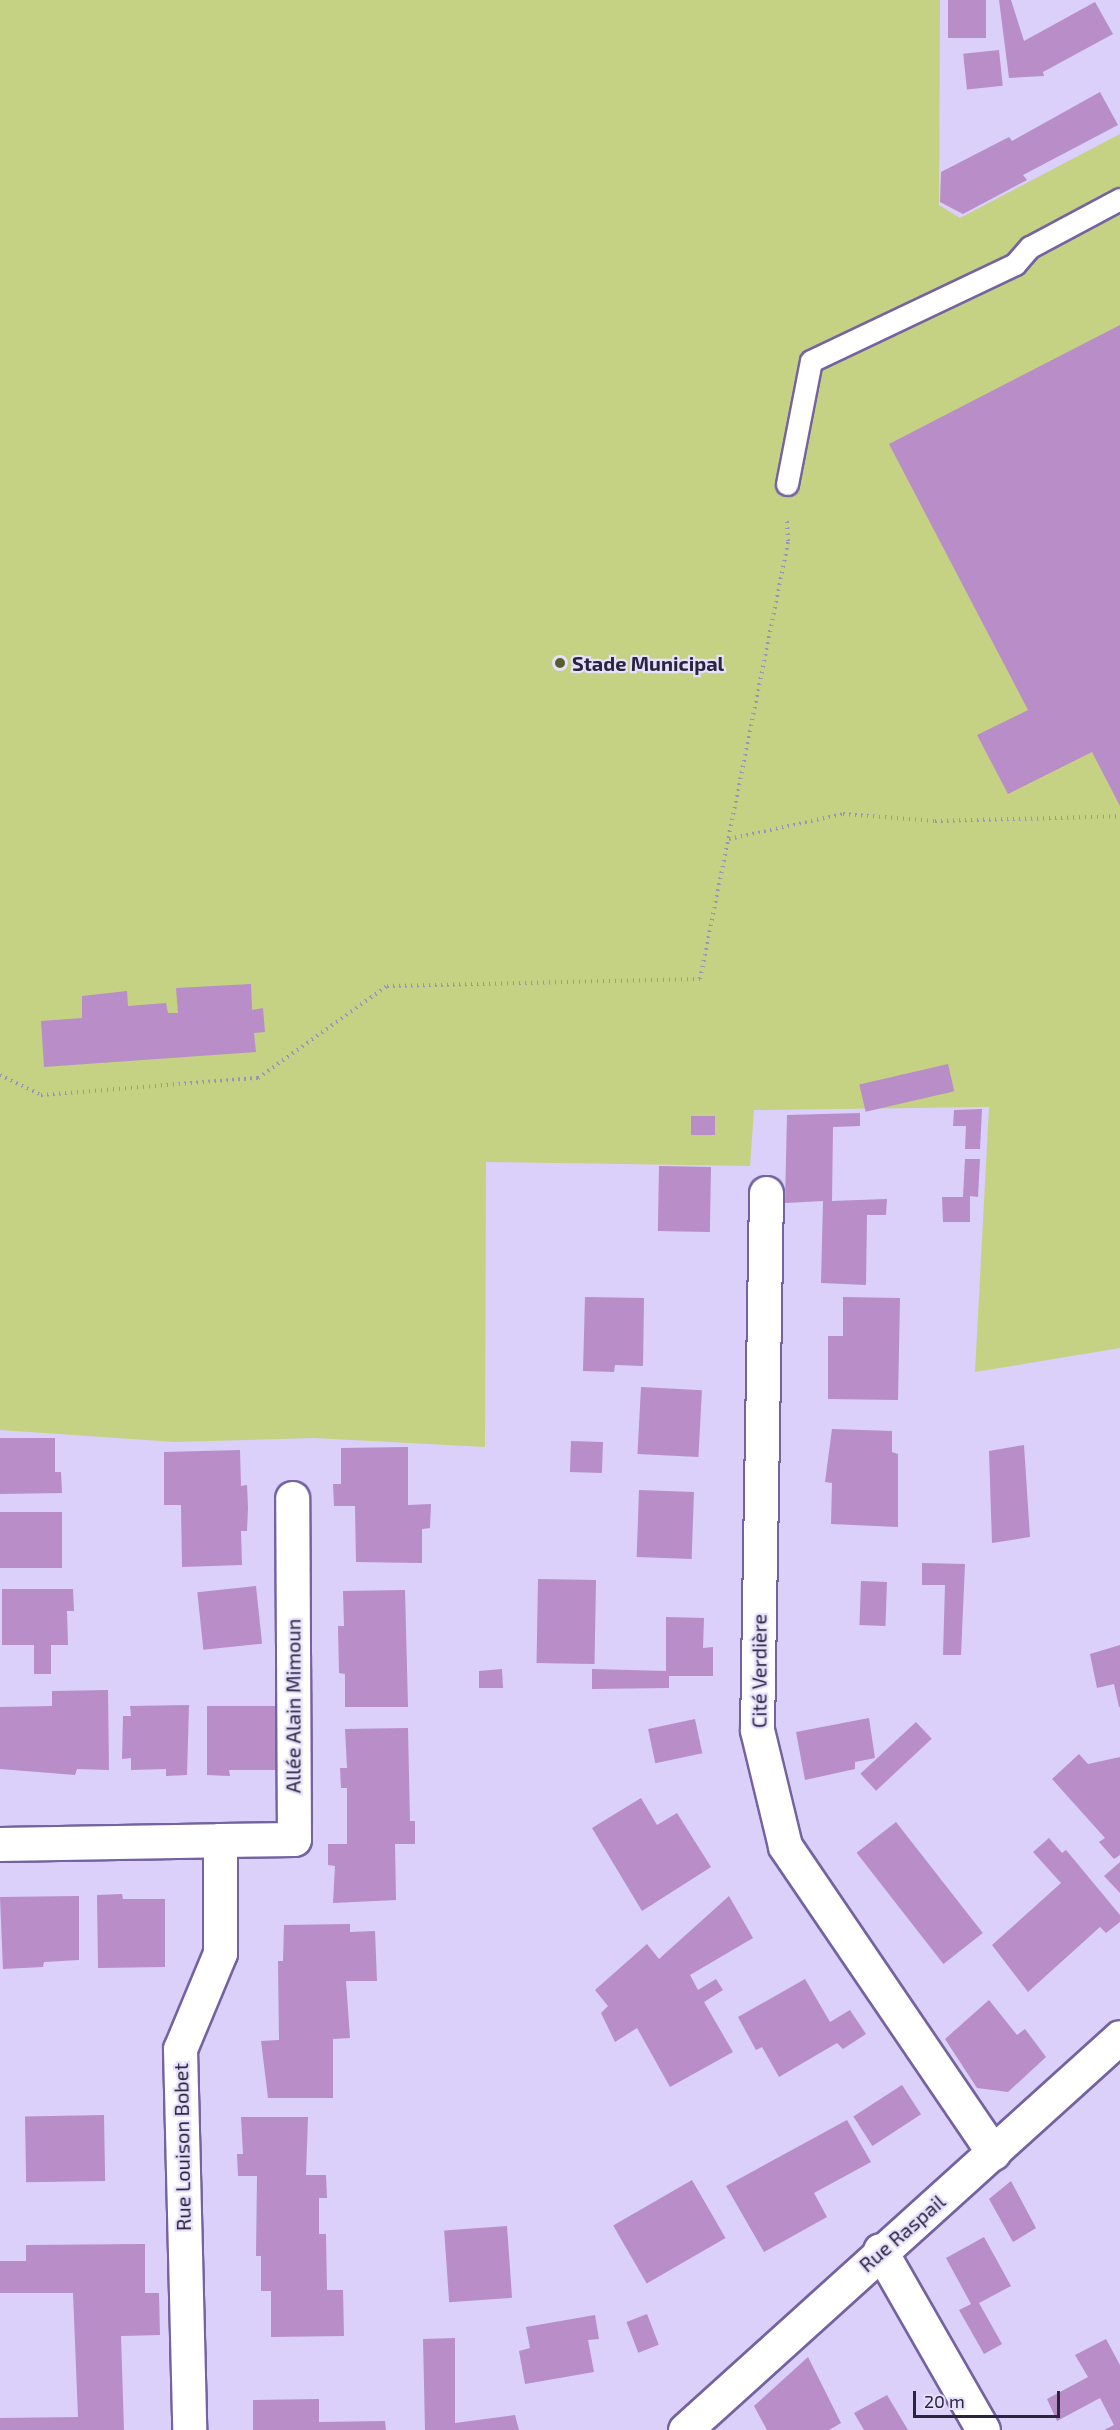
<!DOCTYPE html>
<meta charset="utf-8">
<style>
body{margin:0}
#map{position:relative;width:1120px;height:2430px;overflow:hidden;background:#dad0fa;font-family:"Exo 2",sans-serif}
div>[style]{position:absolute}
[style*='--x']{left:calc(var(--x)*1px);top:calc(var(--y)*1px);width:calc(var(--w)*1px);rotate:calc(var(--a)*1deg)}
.green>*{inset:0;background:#c5d283}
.building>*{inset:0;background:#b88dc8;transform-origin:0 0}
.path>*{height:4px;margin-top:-2px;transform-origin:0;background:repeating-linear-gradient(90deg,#9c93b8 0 1.5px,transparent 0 6px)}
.roads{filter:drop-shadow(2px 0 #7563a1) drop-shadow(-2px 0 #7563a1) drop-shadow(0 2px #7563a1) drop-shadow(0 -2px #7563a1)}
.lane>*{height:21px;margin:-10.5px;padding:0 10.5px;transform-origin:10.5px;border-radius:10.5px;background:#fff}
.street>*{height:33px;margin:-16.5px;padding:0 16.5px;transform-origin:16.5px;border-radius:16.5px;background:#fff}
.dots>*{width:16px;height:16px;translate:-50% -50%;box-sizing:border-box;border:3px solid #e6e0fc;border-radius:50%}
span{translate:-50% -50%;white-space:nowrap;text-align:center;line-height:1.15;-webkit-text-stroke:4.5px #e6e0fc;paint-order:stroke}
.poi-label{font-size:20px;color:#2b243e;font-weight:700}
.left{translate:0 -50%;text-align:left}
.street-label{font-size:20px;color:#2b243e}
.scale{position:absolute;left:913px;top:2391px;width:147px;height:27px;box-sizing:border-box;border:3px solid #2b243e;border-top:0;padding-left:8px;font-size:18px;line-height:21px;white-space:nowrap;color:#2b243e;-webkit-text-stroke:4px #e6e0fc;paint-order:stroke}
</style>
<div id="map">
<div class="green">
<div style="clip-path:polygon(0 0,940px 0,939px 205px,960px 218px,1120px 134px,1120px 1348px,975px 1372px,989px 1107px,754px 1110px,750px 1166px,486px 1162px,485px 1447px,314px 1438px,175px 1442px,0 1430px)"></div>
</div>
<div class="building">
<div style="left:948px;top:0;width:38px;height:38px"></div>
<div style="clip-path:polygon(999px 0,1011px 0,1024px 41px,1095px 2px,1113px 34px,1043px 72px,1044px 76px,1009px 78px)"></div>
<div style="left:999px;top:50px;width:36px;height:36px;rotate:84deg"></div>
<div style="clip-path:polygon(1100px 92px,1118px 125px,1023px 175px,1027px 180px,963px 214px,940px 202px,941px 172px,1009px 137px,1012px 141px)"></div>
<div style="clip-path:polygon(1120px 325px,1120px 806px,1092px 752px,1008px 794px,977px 735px,1028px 710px,889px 444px)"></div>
<div style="clip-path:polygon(251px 984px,252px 1010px,263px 1008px,265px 1032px,254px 1033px,256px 1052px,44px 1067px,41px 1021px,82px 1018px,82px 996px,127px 991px,128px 1006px,166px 1003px,168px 1013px,178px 1013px,176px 988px)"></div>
<div style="left:948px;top:1064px;width:28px;height:91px;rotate:77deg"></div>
<div style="clip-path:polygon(982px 1109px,980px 1149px,965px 1149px,966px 1126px,953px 1126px,954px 1110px)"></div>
<div style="clip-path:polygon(860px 1113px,860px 1126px,833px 1127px,832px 1201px,887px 1199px,886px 1215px,867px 1215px,866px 1285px,821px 1283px,823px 1201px,785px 1203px,787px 1115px)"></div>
<div style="left:715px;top:1116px;width:19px;height:24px;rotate:90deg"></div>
<div style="clip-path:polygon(965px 1159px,980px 1159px,978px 1197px,970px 1196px,970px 1222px,943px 1222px,942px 1197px,963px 1197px)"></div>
<div style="left:659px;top:1166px;width:52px;height:65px;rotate:1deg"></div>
<div style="clip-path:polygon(585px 1297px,644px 1298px,643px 1366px,615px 1365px,614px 1372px,583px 1371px)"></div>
<div style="clip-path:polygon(843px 1297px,900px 1298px,898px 1400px,828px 1399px,828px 1336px,843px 1336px)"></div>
<div style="left:641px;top:1387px;width:61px;height:67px;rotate:3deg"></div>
<div style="clip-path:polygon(832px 1429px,892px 1431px,892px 1452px,898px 1454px,898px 1527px,831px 1524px,832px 1483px,825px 1482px)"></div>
<div style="clip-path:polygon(0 1438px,55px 1438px,55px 1472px,61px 1472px,62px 1493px,0 1494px)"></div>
<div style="left:571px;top:1441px;width:32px;height:31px;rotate:2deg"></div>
<div style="clip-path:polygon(1024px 1445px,1030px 1537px,992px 1543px,989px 1451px)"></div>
<div style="clip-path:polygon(408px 1447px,408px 1505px,431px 1504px,430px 1528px,422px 1529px,422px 1563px,356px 1562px,355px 1506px,334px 1506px,333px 1484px,341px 1484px,341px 1448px)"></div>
<div style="clip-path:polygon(240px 1450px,241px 1486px,247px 1485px,248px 1508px,247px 1531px,241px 1531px,242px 1565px,182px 1567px,181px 1505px,164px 1505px,164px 1452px)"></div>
<div style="left:639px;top:1490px;width:55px;height:67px;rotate:2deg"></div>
<div style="left:62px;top:1512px;width:56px;height:62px;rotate:90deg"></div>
<div style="clip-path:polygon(922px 1563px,965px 1564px,961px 1655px,943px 1655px,945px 1585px,922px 1585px)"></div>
<div style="left:538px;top:1579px;width:58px;height:84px;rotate:1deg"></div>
<div style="left:861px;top:1581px;width:26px;height:44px;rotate:2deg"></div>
<div style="left:256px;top:1586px;width:58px;height:59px;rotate:84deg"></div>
<div style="clip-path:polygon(2px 1589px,73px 1589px,74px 1611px,67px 1611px,68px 1645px,51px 1645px,51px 1674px,34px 1674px,34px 1645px,2px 1645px)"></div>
<div style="clip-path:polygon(405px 1590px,408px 1707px,345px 1707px,345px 1674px,339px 1673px,338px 1626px,344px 1626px,343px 1591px)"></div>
<div style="clip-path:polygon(666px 1617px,704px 1618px,703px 1648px,713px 1647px,713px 1676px,669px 1676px,669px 1688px,592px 1689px,592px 1669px,666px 1671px)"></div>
<div style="clip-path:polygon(1120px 1645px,1120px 1707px,1119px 1707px,1114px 1684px,1097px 1688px,1090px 1654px)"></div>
<div style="clip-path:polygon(502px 1669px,503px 1688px,479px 1688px,479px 1671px)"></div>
<div style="clip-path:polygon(108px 1690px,109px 1770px,77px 1769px,75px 1775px,0 1769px,0 1707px,52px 1706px,52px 1691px)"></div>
<div style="clip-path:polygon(189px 1705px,187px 1775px,166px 1776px,166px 1769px,131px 1770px,131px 1758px,122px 1759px,123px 1716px,131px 1716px,130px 1706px)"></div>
<div style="clip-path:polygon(207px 1706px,276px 1706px,276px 1770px,229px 1770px,230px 1776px,207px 1775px)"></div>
<div style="clip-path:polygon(869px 1718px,875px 1758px,855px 1762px,855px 1769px,805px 1780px,796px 1732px)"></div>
<div style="left:695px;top:1719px;width:35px;height:48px;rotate:78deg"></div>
<div style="left:916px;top:1722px;width:23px;height:76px;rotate:47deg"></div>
<div style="clip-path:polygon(408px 1728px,410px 1821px,415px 1821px,415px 1844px,395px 1844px,396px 1900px,333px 1903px,335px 1866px,328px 1865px,328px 1844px,347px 1844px,347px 1788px,341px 1788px,340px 1768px,347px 1768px,345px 1729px)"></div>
<div style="clip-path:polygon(1079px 1754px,1088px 1764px,1120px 1757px,1120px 1855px,1114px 1859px,1099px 1842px,1105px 1838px,1052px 1779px)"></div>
<div style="clip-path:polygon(641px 1798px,657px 1825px,677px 1813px,711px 1867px,642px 1911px,592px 1828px)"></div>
<div style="left:896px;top:1822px;width:141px;height:50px;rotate:52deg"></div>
<div style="clip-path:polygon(1049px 1838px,1062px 1853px,1066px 1850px,1120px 1915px,1120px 1922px,1106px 1933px,1100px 1927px,1028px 1992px,992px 1945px,1061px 1883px,1033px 1852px)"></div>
<div style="clip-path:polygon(1120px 1862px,1120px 1893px,1104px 1876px)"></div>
<div style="clip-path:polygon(122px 1894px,123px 1899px,165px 1899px,165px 1967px,98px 1968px,97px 1895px)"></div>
<div style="clip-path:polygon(79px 1896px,79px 1960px,44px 1962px,43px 1967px,3px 1969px,0 1897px)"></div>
<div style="clip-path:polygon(729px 1896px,753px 1938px,690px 1975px,698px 1990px,716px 1979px,723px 1990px,704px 2002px,733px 2052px,670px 2087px,637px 2028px,615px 2042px,601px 2013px,608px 2006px,595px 1990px,647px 1944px,659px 1959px)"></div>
<div style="clip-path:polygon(350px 1924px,350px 1932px,375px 1931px,377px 1981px,346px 1981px,350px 2038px,333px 2039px,333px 2098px,268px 2098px,261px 2041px,279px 2040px,278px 1961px,283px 1961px,284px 1925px)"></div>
<div style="clip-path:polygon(805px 1979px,830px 2022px,850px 2010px,866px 2034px,843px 2049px,837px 2043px,779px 2077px,762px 2047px,756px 2050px,738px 2017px)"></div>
<div style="clip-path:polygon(989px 2000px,1017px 2035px,1025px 2029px,1046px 2057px,1008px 2092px,977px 2088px,945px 2039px)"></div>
<div style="left:902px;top:2085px;width:35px;height:58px;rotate:57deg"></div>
<div style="left:104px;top:2115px;width:66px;height:79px;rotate:89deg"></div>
<div style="clip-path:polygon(241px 2117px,308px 2117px,306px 2175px,326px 2175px,327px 2198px,319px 2198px,319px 2234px,326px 2234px,327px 2290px,343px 2290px,344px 2336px,271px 2337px,271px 2291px,261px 2291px,261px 2256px,256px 2256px,257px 2176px,238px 2176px,237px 2154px,243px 2154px)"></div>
<div style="clip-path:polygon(847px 2120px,871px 2162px,814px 2193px,827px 2217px,764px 2252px,726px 2186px)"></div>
<div style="left:692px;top:2180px;width:67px;height:91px;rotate:60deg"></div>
<div style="clip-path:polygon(1011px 2181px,1036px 2228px,1013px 2242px,989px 2199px)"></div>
<div style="left:507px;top:2226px;width:72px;height:63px;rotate:86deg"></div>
<div style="clip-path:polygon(984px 2237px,1011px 2286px,979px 2303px,1002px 2344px,984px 2354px,959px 2310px,971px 2304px,946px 2258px)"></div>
<div style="clip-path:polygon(145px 2244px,145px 2293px,159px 2293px,160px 2335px,121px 2336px,124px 2430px,0 2430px,0 2418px,78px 2417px,73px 2293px,0 2293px,0 2261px,26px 2261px,26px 2245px)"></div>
<div style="left:647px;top:2314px;width:33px;height:22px;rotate:69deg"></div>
<div style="clip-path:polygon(595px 2315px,599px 2339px,588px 2340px,594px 2372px,525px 2384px,519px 2351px,530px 2348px,526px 2327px)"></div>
<div style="clip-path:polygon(455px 2338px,455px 2423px,515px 2415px,519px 2430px,425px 2430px,423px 2339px)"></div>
<div style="clip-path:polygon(1106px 2339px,1120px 2365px,1120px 2430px,1104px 2430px,1114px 2425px,1100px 2398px,1057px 2421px,1047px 2399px,1088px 2377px,1075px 2355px)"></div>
<div style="clip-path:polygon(808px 2357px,841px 2423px,829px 2430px,767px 2430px,754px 2406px)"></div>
<div style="clip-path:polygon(887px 2395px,908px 2430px,864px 2430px,854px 2413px)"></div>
<div style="clip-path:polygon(319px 2399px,319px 2422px,385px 2421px,386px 2430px,253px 2430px,253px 2400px)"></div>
</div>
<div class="path">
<div style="--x:729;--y:839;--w:117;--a:-12.4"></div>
<div style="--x:843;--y:814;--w:92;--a:4.4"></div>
<div style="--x:935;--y:821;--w:185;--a:-1.5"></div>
<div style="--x:0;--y:1075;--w:46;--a:26"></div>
<div style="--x:41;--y:1095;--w:218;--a:-4.5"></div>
<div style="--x:258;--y:1078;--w:158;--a:-35.5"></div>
<div style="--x:387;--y:986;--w:313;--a:-1.3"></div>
<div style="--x:700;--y:979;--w:447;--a:-78.6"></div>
<div style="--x:788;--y:541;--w:21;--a:-93"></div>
</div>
<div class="roads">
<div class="lane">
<div style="--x:787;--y:484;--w:125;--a:-79"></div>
<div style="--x:811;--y:361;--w:226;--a:-25.4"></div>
<div style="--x:1015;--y:264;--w:23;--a:-49"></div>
<div style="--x:1030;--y:247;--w:102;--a:-28.1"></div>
</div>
<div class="street">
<div style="--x:766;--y:1193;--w:537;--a:90.96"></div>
<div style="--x:757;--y:1730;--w:119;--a:76.4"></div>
<div style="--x:785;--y:1846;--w:371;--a:55.8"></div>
<div style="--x:220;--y:1840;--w:74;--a:-0.8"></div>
<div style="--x:294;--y:1839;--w:341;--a:-90.3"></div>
<div style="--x:0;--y:1844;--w:220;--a:-1"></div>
<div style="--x:220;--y:1840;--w:113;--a:90"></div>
<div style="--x:220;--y:1953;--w:104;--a:112.6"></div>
<div style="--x:180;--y:2049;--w:381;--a:88.6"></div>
<div style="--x:880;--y:2250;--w:207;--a:60.2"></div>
<div style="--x:685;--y:2430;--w:586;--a:-42.1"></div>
</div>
</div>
<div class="dots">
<div style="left:560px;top:663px;background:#575e2d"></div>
</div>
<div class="poi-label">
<span class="left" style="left:572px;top:663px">Stade Municipal</span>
</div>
<div class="street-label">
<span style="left:759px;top:1671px;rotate:-90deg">Cité Verdière</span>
<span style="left:293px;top:1706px;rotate:-90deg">Allée Alain Mimoun</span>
<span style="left:182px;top:2147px;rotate:-91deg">Rue Louison Bobet</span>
<span style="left:902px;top:2233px;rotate:-41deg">Rue Raspail</span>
</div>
<div class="scale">20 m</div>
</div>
